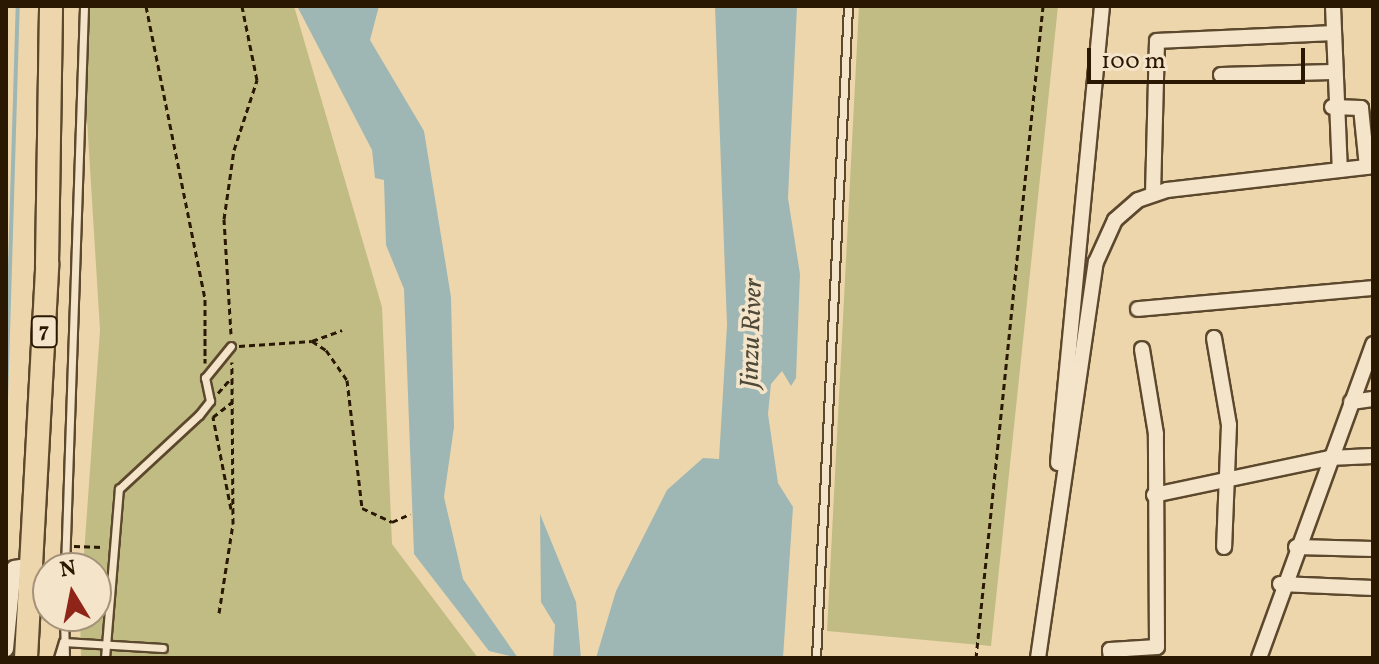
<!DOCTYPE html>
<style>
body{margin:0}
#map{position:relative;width:1379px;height:664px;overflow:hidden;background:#eed6ac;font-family:Vollkorn,serif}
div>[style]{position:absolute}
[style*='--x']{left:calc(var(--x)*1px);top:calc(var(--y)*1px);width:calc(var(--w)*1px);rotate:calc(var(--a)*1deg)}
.green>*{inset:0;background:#c0bc84}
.water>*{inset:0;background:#9eb7b4}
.stream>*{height:4px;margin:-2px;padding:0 2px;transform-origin:2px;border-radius:2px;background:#9eb7b4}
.path>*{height:3px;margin-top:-1.5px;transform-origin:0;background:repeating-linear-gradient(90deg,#2b1803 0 6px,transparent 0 10px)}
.roads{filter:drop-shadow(2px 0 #5c482d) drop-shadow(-2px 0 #5c482d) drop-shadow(0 2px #5c482d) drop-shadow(0 -2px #5c482d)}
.service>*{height:7px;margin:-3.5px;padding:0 3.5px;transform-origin:3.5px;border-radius:3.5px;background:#f4e4c9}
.minor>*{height:14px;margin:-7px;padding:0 7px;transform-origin:7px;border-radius:7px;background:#f4e4c9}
.primary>*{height:22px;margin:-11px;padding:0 11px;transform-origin:11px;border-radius:11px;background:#eed6ac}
span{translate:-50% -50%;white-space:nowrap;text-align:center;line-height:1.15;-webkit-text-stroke:7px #f4e4c9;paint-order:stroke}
.shield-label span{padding:2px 6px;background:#f4e4c9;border:2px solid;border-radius:6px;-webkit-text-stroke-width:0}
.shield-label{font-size:22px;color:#2b1803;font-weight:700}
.water-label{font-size:26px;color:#4e4838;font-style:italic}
.frame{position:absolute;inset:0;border:8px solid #2b1803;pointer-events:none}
.north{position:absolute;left:32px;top:552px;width:80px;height:80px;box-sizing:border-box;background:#f4e4c9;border:2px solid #a4927a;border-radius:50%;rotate:350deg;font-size:22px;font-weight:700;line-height:32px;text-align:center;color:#2b1803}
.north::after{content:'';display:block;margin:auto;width:28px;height:36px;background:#8f2418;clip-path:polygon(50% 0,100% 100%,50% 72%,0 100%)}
.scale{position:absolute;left:1087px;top:48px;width:218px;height:36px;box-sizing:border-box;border:4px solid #2b1803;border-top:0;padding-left:10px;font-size:24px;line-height:28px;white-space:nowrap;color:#2b1803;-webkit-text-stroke:6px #f4e4c9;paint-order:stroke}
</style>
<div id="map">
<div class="green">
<div style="clip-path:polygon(80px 6px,294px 6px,382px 307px,392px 544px,478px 658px,81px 658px,80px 616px,96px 616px,96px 568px,83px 568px,100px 330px)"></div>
<div style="clip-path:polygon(859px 6px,1058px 6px,991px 646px,827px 631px)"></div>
</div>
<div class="water">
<div style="clip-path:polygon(297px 6px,379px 6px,370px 40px,424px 131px,451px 297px,454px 427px,444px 497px,463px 579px,518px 658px,489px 651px,414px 554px,404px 289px,386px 245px,384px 180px,375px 178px,372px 150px)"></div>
<div style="clip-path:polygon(715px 6px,797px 6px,788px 198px,800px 274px,796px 378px,791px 386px,782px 371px,771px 384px,768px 414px,778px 483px,793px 507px,783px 658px,596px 658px,616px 591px,667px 490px,703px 458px,719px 459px,727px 325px)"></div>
<div style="clip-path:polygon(540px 514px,576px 602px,581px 658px,553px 658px,555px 625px,541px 602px)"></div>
</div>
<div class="stream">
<div style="--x:6;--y:401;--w:395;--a:-88.3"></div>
</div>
<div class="path">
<div style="--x:146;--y:6;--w:299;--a:78.6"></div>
<div style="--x:205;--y:299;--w:64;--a:90"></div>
<div style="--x:231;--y:334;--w:115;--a:-93.5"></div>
<div style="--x:224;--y:219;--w:70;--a:-81.8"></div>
<div style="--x:234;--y:150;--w:74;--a:-71.8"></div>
<div style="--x:257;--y:80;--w:76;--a:-101.5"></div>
<div style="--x:312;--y:341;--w:32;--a:-20"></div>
<div style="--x:239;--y:346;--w:73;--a:-3.9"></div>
<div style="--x:312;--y:341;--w:17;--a:33"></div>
<div style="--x:326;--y:350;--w:37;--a:55"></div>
<div style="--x:347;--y:380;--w:129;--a:83.3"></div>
<div style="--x:362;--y:508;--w:33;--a:25"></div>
<div style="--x:392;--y:522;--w:20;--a:-24"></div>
<div style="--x:218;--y:393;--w:20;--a:-49"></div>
<div style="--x:231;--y:509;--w:94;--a:-101.1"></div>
<div style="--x:213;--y:417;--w:24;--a:-38"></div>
<div style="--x:74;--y:546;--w:29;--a:2"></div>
<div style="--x:219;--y:613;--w:90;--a:-81.1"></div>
<div style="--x:233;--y:524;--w:162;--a:-90.4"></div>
<div style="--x:976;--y:658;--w:655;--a:-84.13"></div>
</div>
<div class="roads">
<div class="service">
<div style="--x:65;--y:568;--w:562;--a:-88.06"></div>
<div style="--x:64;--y:616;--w:42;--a:88.6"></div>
<div style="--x:58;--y:658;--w:17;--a:-73"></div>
<div style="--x:63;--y:642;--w:100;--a:3.4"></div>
<div style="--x:105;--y:658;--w:170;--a:-85.3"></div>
<div style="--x:119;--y:489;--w:109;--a:-42.8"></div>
<div style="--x:199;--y:415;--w:18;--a:-52"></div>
<div style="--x:210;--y:401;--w:24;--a:-102"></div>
<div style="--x:205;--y:378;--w:41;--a:-50.9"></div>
<div style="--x:816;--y:658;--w:653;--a:-87.19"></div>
</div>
<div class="minor">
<div style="--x:1333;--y:6;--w:164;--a:87.6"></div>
<div style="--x:1221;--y:75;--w:111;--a:-1.5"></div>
<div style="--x:1332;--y:107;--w:29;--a:2"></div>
<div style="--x:1361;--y:108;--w:59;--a:84.2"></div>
<div style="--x:1153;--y:194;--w:153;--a:-88.5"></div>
<div style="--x:1157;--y:41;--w:176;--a:-2.6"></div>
<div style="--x:1138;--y:309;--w:236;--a:-5.1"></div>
<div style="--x:1214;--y:338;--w:88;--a:80.2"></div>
<div style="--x:1229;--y:425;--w:122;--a:92.3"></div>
<div style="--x:1351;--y:402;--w:22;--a:-8"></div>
<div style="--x:1058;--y:463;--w:459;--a:-84.5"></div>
<div style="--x:1154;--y:495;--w:179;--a:-11.9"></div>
<div style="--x:1329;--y:458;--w:44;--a:-2.6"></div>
<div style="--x:1296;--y:547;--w:77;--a:1.5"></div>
<div style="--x:1280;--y:584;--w:93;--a:2.5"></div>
<div style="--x:6;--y:649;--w:81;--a:-84.4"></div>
<div style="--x:14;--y:568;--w:18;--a:-9"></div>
<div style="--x:1038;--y:658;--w:400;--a:-81.7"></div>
<div style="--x:1096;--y:262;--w:46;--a:-65.7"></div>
<div style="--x:1115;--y:220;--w:30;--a:-41"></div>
<div style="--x:1138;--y:200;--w:31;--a:-19"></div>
<div style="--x:1167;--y:190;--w:207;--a:-6.6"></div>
<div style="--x:1111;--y:658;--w:8;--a:-97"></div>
<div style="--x:1110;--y:650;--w:47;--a:-3.7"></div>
<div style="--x:1157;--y:647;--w:213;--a:-90.3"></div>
<div style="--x:1156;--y:434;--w:86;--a:-99.4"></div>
<div style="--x:1259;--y:658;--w:334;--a:-70"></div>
</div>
<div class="primary">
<div style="--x:26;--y:658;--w:395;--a:-86.9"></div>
<div style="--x:47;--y:264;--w:258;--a:-89.1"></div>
</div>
</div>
<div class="shield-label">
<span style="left:44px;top:332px">7</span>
</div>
<div class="water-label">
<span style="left:753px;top:333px;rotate:-88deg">Jinzu River</span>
</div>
<div class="frame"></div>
<div class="north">N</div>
<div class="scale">100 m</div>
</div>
